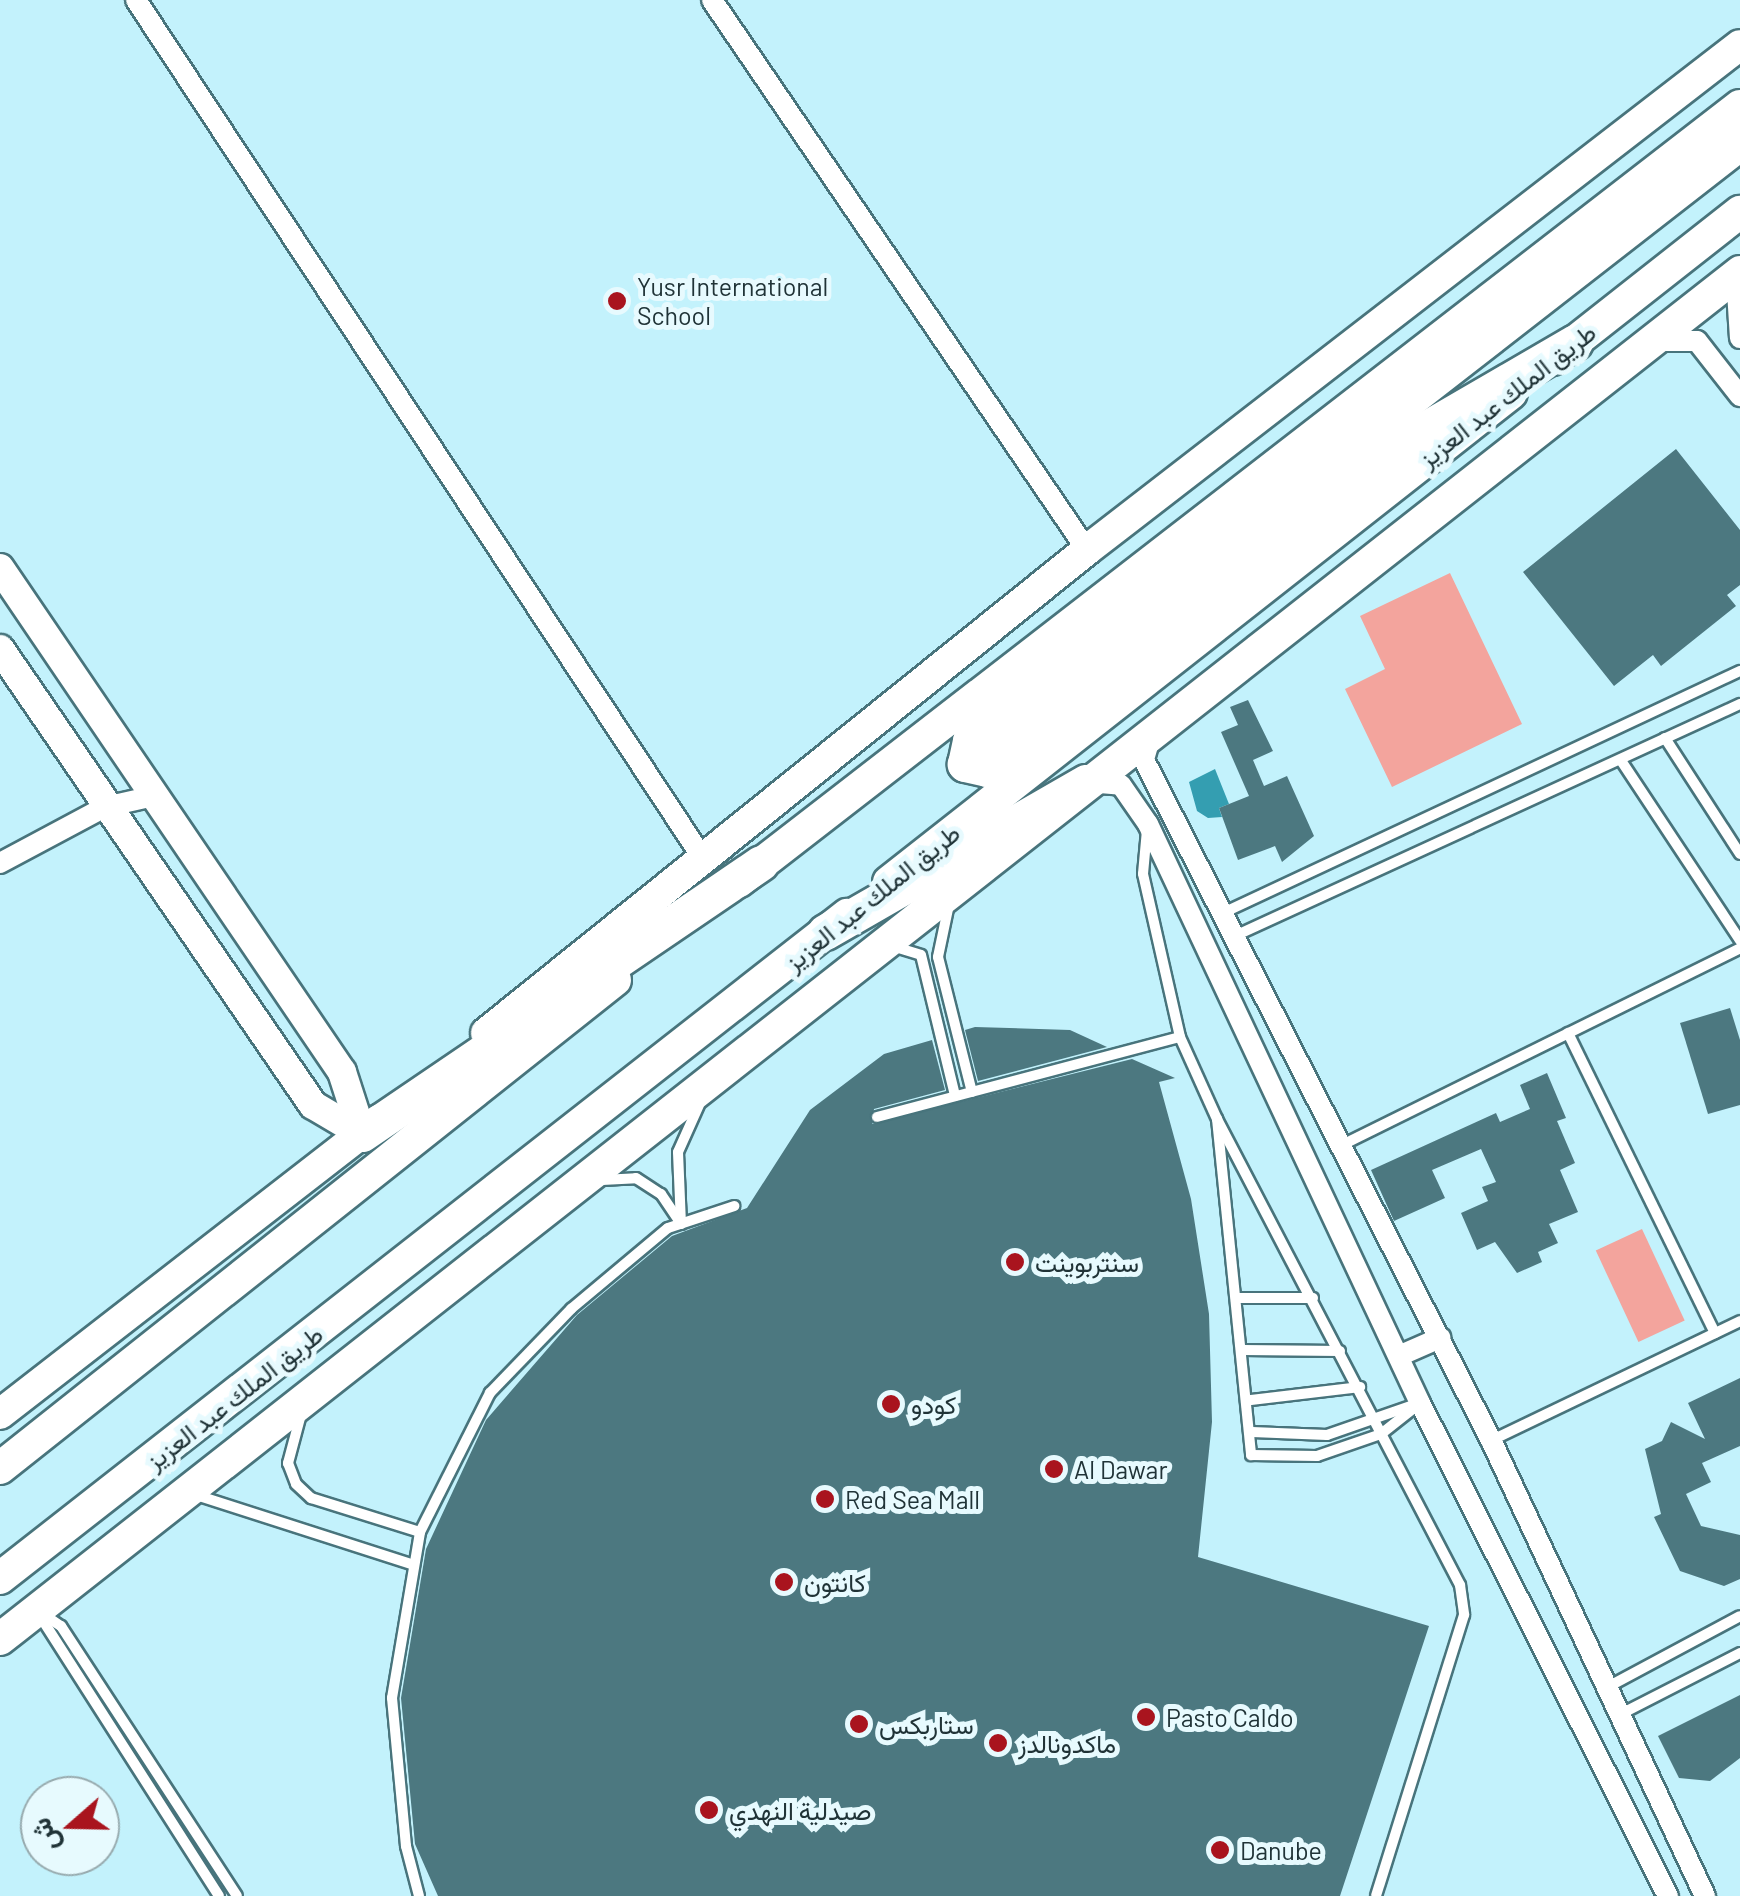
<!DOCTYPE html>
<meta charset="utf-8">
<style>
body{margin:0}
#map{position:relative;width:1740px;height:1896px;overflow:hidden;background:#c3f2fc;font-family:Barlow,Vazirmatn,sans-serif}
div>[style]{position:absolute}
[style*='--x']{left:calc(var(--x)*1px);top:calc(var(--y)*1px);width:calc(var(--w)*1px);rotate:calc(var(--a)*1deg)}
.green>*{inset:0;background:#f3a49d;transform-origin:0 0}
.water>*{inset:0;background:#349eb1}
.building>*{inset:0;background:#4c7880}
.roads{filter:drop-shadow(2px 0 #48747c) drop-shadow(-2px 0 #48747c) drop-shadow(0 2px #48747c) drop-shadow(0 -2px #48747c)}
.service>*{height:10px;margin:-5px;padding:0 5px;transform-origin:5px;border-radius:5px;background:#fff}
.minor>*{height:20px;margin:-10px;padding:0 10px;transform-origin:10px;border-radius:10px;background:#fff}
.tertiary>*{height:28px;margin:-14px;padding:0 14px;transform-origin:14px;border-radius:14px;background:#fff}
.secondary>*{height:30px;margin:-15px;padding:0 15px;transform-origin:15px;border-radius:15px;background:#fff}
.primary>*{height:32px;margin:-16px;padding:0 16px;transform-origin:16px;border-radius:16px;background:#fff}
.trunk>*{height:35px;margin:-17.5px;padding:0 17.5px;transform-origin:17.5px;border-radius:17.5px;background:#fff}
.dots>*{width:28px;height:28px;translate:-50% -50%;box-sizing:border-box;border:5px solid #e7fafe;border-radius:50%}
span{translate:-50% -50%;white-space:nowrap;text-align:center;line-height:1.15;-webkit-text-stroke:10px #e7fafe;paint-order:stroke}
.poi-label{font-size:25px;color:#203337}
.left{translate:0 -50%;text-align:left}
.street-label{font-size:25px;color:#203337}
.north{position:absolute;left:20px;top:1776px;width:100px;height:100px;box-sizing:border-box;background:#e7fafe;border:2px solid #97aaae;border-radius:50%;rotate:250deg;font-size:28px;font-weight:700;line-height:40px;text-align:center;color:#203337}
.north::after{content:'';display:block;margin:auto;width:35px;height:45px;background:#a9141e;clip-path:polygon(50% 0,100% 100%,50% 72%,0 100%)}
</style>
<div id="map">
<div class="green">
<div style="clip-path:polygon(1450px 573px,1522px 724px,1392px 787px,1345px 689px,1385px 669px,1360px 616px)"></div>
<div style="left:1642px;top:1229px;width:101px;height:51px;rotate:65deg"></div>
</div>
<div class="water">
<div style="clip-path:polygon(1215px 769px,1229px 804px,1219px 808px,1222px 817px,1208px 818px,1197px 811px,1189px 782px)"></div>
</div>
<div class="building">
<div style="clip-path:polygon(1676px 449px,1740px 530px,1740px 585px,1727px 595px,1736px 606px,1661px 666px,1653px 655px,1614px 686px,1523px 572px)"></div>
<div style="clip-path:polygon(1248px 700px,1273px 751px,1253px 760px,1264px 786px,1287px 776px,1314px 836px,1282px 862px,1275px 846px,1238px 860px,1219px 808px,1249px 796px,1221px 732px,1238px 725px,1230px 707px)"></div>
<div style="clip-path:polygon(1730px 1008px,1740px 1040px,1740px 1105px,1708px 1114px,1680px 1023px)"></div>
<div style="clip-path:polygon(975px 1027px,1070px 1030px,1107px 1047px,978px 1081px,965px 1030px)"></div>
<div style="clip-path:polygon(932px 1040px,945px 1090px,874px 1109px,872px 1124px,1132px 1059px,1175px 1078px,1159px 1082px,1191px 1199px,1209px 1314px,1212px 1422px,1198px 1557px,1429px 1626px,1340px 1896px,438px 1896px,415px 1844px,401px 1698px,426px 1549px,486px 1420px,577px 1315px,672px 1236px,747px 1208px,810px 1110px,884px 1054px)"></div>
<div style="clip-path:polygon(1547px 1073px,1566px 1118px,1557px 1121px,1575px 1163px,1560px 1170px,1578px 1212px,1549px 1224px,1558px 1243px,1538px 1252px,1542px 1262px,1517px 1273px,1495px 1242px,1477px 1250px,1461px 1213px,1488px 1201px,1482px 1187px,1496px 1182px,1481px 1149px,1432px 1170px,1445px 1198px,1394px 1221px,1371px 1170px,1496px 1113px,1500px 1122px,1530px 1109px,1520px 1085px)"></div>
<div style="clip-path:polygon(1740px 1378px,1740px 1446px,1702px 1463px,1711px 1482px,1686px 1494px,1701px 1526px,1740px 1535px,1740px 1579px,1724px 1586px,1680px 1571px,1654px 1517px,1661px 1514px,1645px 1449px,1662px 1441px,1671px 1422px,1705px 1439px,1688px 1403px)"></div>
<div style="clip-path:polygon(1740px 1695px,1740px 1758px,1710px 1781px,1679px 1778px,1658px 1736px)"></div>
</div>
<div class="roads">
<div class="service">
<div style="--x:1665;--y:738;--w:138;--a:57.1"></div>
<div style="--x:1622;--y:762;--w:214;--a:56.5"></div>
<div style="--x:1147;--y:830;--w:44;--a:95.2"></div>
<div style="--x:1143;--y:874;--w:167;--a:77.2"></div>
<div style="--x:1180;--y:1037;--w:90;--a:65.7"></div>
<div style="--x:1217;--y:1119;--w:338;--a:84.2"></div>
<div style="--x:1251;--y:1455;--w:66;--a:0.9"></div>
<div style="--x:1317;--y:1456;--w:68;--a:-19"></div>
<div style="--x:1381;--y:1434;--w:48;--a:-38.3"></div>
<div style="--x:948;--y:909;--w:49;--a:101.8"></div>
<div style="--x:938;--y:957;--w:139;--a:75.9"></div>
<div style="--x:1225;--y:912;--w:569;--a:-25.08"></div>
<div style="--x:1237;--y:935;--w:554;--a:-24.67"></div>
<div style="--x:892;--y:946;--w:30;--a:17"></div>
<div style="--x:921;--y:955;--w:145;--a:76.4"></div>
<div style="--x:1568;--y:1033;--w:334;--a:63.9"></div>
<div style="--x:877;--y:1117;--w:313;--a:-14.8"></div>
<div style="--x:1217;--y:1119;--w:526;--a:62.46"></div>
<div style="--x:1460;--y:1585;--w:30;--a:82"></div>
<div style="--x:1464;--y:1615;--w:294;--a:107.4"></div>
<div style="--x:1344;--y:1144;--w:442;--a:-26.3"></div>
<div style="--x:602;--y:1180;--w:34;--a:-3"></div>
<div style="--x:636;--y:1178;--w:30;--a:33"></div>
<div style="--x:661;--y:1194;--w:34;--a:56"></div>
<div style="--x:681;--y:1224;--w:72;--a:-92.4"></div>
<div style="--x:678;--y:1152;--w:51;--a:-65.9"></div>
<div style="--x:1239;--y:1298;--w:74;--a:0"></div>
<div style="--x:1243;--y:1350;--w:97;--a:0.6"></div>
<div style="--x:1251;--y:1400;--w:110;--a:-6.8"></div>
<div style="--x:300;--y:1418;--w:47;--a:104.9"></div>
<div style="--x:288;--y:1463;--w:22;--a:69"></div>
<div style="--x:296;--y:1484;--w:21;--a:43"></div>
<div style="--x:311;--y:1498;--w:114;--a:17.3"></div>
<div style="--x:1252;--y:1432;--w:75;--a:2.3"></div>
<div style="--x:1327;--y:1435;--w:97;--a:-19.2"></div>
<div style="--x:1492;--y:1440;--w:275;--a:-25.6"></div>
<div style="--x:193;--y:1494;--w:229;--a:17.8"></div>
<div style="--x:43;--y:1614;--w:22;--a:34"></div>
<div style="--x:61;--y:1626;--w:322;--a:56.9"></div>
<div style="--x:40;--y:1616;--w:332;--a:57.4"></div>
<div style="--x:1604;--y:1689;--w:154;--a:-28.2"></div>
<div style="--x:1617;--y:1716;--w:138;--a:-27.1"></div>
<div style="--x:419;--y:1896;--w:52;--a:-104.6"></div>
<div style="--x:406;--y:1846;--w:149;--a:-95.4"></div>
<div style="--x:392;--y:1698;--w:168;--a:-80.4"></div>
<div style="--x:420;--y:1532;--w:156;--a:-63.3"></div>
<div style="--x:490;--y:1393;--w:117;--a:-46"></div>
<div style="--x:571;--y:1309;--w:126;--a:-39.9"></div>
<div style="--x:668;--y:1228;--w:70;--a:-18.4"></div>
</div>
<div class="minor">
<div style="--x:136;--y:0;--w:1027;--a:56.56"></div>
<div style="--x:712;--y:0;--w:666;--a:55.71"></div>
<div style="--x:1736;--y:275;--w:63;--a:86.4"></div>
<div style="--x:1659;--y:341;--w:38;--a:0"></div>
<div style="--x:1697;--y:341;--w:70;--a:52"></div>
<div style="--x:1151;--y:735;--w:26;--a:106"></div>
<div style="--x:1144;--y:760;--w:763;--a:62.97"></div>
<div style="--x:1491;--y:1440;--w:504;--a:64.86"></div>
<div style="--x:1088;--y:782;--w:33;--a:5"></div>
<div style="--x:1121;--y:785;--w:47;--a:55.3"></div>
<div style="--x:1148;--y:824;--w:640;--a:64.84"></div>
<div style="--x:1420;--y:1403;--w:552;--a:63.3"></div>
<div style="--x:0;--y:863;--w:119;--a:-28.1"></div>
<div style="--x:105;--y:807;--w:50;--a:-12.7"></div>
<div style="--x:1401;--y:1355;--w:43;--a:-23.6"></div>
</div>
<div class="tertiary">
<div style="--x:0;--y:568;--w:609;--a:55.84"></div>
<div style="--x:342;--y:1072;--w:65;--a:72.1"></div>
<div style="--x:0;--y:649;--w:553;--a:55.53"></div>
<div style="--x:313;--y:1105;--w:57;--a:30.6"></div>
</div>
<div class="secondary">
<div style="--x:486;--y:1033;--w:771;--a:-38.79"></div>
<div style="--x:1087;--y:550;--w:825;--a:-37.72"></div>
<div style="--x:0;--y:1414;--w:481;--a:-37.8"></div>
</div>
<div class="primary">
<div style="--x:1553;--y:359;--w:238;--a:-38.2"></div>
<div style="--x:739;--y:881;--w:1266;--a:-37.75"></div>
<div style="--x:889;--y:882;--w:791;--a:-38.17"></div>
<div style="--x:0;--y:1468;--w:785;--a:-38.43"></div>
<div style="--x:0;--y:1578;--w:1076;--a:-38.05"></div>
<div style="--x:0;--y:1639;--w:2213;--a:-38.15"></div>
</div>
<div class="trunk">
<div style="--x:1575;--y:342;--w:201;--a:149.9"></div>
<div style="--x:1401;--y:443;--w:527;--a:141.78"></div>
<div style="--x:987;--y:769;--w:23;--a:-167"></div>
<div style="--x:965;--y:764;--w:24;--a:-78"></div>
<div style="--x:970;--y:741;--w:976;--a:-37.88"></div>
<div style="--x:825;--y:932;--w:301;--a:-29.9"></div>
<div style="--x:362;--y:1134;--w:482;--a:-34.2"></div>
</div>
</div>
<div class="dots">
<div style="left:617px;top:301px;background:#a9141e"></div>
<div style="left:1015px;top:1262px;background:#a9141e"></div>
<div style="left:891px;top:1404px;background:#a9141e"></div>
<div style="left:1054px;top:1469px;background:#a9141e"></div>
<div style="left:825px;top:1499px;background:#a9141e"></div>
<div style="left:784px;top:1582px;background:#a9141e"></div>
<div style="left:1146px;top:1717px;background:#a9141e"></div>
<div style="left:859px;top:1724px;background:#a9141e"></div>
<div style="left:998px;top:1743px;background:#a9141e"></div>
<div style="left:709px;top:1810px;background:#a9141e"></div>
<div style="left:1220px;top:1850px;background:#a9141e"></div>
</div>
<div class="poi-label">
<span class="left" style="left:637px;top:301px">Yusr International<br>School</span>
<span class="left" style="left:1035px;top:1262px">سنتربوينت</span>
<span class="left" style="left:911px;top:1404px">كودو</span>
<span class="left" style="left:1074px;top:1469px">Al Dawar</span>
<span class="left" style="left:845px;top:1499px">Red Sea Mall</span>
<span class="left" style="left:804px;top:1582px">كانتون</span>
<span class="left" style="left:1166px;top:1717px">Pasto Caldo</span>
<span class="left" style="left:879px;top:1724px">ستاربكس</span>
<span class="left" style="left:1018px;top:1743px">ماكدونالدز</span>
<span class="left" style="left:729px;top:1810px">صيدلية النهدي</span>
<span class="left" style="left:1240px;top:1850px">Danube</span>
</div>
<div class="street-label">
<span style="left:1507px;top:395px;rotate:-38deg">طريق الملك عبد العزيز</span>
<span style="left:872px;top:897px;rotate:-39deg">طريق الملك عبد العزيز</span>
<span style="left:234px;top:1397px;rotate:-38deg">طريق الملك عبد العزيز</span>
</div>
<div class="north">ش</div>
</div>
